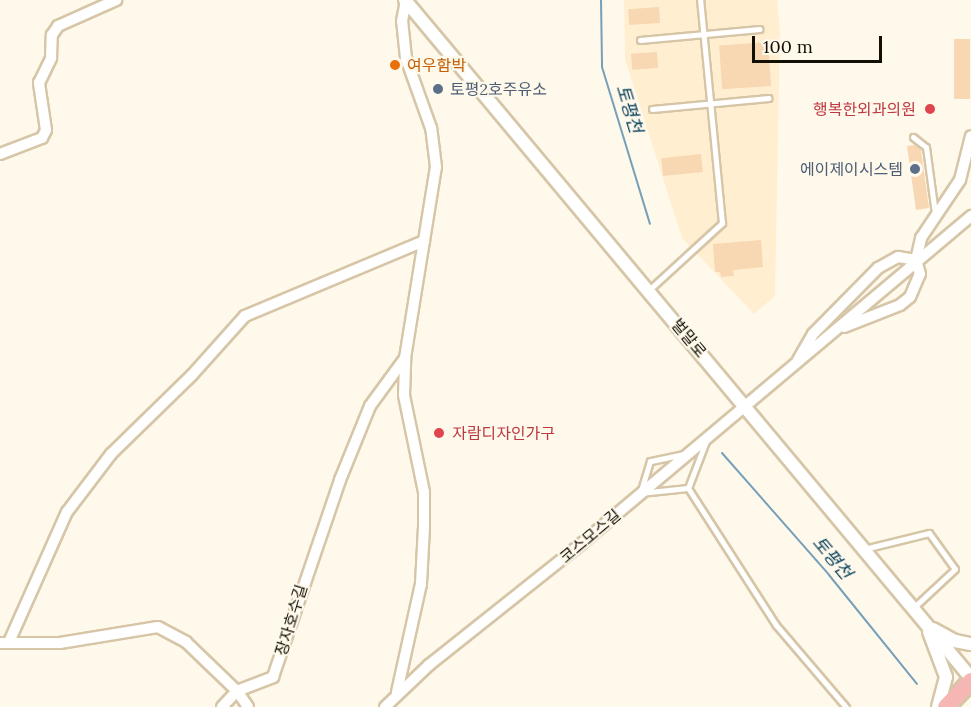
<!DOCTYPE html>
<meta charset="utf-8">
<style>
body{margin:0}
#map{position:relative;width:971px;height:707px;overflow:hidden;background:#fff9ec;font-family:Lora,"Noto Sans KR",serif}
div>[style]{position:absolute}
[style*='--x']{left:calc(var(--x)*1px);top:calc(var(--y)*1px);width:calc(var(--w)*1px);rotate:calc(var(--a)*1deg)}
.built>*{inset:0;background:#ffefd0}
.stream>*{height:2px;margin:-1px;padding:0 1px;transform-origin:1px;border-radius:1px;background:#76a0ba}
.building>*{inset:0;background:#f8d7b3;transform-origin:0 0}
.roads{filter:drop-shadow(2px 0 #d6c6a7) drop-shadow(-2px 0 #d6c6a7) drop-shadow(0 2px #d6c6a7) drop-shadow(0 -2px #d6c6a7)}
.service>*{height:5px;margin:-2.5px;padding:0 2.5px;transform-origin:2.5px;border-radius:2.5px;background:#fff}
.minor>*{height:10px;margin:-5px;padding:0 5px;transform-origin:5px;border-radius:5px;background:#fff}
.tertiary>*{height:12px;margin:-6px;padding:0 6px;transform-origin:6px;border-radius:6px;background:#fff}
.trunk>*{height:16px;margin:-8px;padding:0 8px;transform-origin:8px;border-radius:8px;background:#f6b6b4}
.dots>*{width:16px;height:16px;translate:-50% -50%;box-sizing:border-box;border:3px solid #fff9ec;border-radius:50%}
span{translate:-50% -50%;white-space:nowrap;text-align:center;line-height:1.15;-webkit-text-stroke:4.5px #fff9ec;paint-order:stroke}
.food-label{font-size:16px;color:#c56008}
.left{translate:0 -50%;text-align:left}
.service-label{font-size:16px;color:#4e5e75}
.right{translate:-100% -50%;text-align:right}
.health-label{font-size:16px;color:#be3a42}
.street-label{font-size:16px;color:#140f05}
.water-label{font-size:18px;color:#0c435e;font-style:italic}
.scale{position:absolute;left:752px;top:36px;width:130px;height:27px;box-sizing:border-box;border:3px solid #140f05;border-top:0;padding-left:8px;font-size:18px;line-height:21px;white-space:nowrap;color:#140f05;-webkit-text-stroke:4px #fff9ec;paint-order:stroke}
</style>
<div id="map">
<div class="built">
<div style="clip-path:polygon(624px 0,777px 0,780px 31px,775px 296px,754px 314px,682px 238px,625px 59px)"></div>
</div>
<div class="stream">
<div style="--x:601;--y:0;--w:67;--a:89.1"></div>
<div style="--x:602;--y:67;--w:164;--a:73"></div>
<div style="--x:722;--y:453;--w:162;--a:48.7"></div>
<div style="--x:829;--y:575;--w:140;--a:51.1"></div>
</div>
<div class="building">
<div style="left:659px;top:7px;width:16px;height:31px;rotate:86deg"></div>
<div style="left:954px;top:39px;width:16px;height:60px"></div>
<div style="left:768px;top:42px;width:44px;height:49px;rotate:86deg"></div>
<div style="left:657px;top:52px;width:16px;height:26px;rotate:86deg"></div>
<div style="clip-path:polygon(915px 145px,921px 150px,929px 208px,916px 210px,907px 146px)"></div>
<div style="left:701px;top:154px;width:18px;height:40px;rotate:84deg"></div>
<div style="clip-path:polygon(761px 240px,763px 267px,733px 270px,734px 276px,721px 277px,720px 272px,715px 272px,713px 244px)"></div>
</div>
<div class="roads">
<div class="service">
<div style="--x:640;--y:40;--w:120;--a:-5.3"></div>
<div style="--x:652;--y:109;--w:117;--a:-5.4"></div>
<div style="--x:913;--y:137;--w:16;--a:38"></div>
<div style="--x:926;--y:147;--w:68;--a:82.3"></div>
<div style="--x:649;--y:290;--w:99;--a:-42.5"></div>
<div style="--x:722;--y:223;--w:224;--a:-95.6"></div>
<div style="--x:684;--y:454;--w:35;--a:168"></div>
<div style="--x:650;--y:461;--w:34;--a:107"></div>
<div style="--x:640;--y:493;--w:48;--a:-5.9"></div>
<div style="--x:688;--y:488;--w:50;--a:-69"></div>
<div style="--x:688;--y:488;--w:163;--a:57.3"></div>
<div style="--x:776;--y:625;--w:108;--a:49.5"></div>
<div style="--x:864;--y:549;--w:67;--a:-13.8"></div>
<div style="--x:929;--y:533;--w:44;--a:54.2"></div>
<div style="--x:955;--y:569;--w:57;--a:137.1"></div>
</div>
<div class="minor">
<div style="--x:0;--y:154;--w:45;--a:-20.9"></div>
<div style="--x:42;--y:138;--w:9;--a:-63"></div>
<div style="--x:46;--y:130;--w:48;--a:-98.5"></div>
<div style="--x:39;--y:83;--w:28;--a:-64"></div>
<div style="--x:51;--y:58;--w:23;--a:-88"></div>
<div style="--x:52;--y:35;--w:11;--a:-56"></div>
<div style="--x:58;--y:26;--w:64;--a:-24.1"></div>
<div style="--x:844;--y:327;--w:60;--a:-21.4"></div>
<div style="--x:900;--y:305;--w:13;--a:-39"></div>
<div style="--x:910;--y:297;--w:25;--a:-67"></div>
<div style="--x:920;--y:274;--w:15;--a:-106"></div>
<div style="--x:916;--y:260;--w:23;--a:-77"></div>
<div style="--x:921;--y:238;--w:70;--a:-56.1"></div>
<div style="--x:960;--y:180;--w:45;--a:-76"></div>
<div style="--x:798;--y:360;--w:30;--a:-60"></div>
<div style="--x:813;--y:334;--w:93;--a:-45.4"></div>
<div style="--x:878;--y:268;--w:23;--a:-29"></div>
<div style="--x:898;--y:257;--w:18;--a:9"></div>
<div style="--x:9;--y:642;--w:142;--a:-66"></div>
<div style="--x:67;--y:512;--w:73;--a:-52.8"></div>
<div style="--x:111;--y:454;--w:113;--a:-44.3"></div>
<div style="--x:192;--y:375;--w:79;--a:-48.1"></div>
<div style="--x:245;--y:316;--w:194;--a:-22.7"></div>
<div style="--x:0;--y:643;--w:60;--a:0"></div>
<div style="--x:60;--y:643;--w:99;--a:-9.3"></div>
<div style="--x:158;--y:627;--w:32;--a:28"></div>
<div style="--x:186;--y:642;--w:71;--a:43.9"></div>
<div style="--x:237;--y:691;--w:39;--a:-21"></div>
<div style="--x:273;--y:677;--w:208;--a:-71.2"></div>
<div style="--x:340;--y:480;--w:80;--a:-67.9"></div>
<div style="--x:370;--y:406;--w:59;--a:-53.9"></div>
<div style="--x:397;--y:692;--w:111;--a:-77.5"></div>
<div style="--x:421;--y:584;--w:58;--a:-87"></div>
<div style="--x:424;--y:526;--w:34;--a:-90"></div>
<div style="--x:424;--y:492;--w:99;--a:-101.7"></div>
<div style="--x:404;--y:395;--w:37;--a:-88"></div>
<div style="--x:405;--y:358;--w:193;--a:-80.8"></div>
<div style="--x:436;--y:167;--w:39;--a:-97"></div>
<div style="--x:431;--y:128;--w:74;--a:-109.7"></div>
<div style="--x:406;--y:58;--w:37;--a:-96"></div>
<div style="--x:402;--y:21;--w:21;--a:-79"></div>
<div style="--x:222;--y:707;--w:22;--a:-47"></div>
<div style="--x:237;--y:691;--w:19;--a:55"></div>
<div style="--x:385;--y:707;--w:61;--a:-43.7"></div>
<div style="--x:429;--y:665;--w:194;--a:-38.5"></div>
<div style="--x:581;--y:544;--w:510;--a:-40.06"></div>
</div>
<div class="tertiary">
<div style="--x:405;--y:0;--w:883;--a:50.14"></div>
<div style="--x:933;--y:629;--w:25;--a:29"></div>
<div style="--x:955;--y:641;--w:16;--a:11"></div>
<div style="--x:929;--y:632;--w:48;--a:69.3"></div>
<div style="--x:946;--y:677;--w:31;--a:105"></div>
</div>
<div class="trunk">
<div style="--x:946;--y:707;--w:36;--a:-46"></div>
</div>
</div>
<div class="dots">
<div style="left:395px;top:65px;background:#e8710a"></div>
<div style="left:438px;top:89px;background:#5c6f8a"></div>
<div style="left:930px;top:109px;background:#e0444e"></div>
<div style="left:915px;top:169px;background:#5c6f8a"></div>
<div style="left:439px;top:433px;background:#e0444e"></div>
</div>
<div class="food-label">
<span class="left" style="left:407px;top:65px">여우함박</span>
</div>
<div class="service-label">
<span class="left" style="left:450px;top:89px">토평2호주유소</span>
<span class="right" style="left:903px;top:169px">에이제이시스템</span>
</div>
<div class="health-label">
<span class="right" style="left:916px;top:109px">행복한외과의원</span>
<span class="left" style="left:452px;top:433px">자람디자인가구</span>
</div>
<div class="street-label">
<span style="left:689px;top:338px;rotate:50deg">벌말로</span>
<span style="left:590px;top:536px;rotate:-40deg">코스모스길</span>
<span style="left:291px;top:620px;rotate:-73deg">장자호수길</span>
</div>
<div class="water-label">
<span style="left:629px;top:109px;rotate:73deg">토평천</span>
<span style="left:832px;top:558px;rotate:50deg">토평천</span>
</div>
<div class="scale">100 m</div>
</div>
